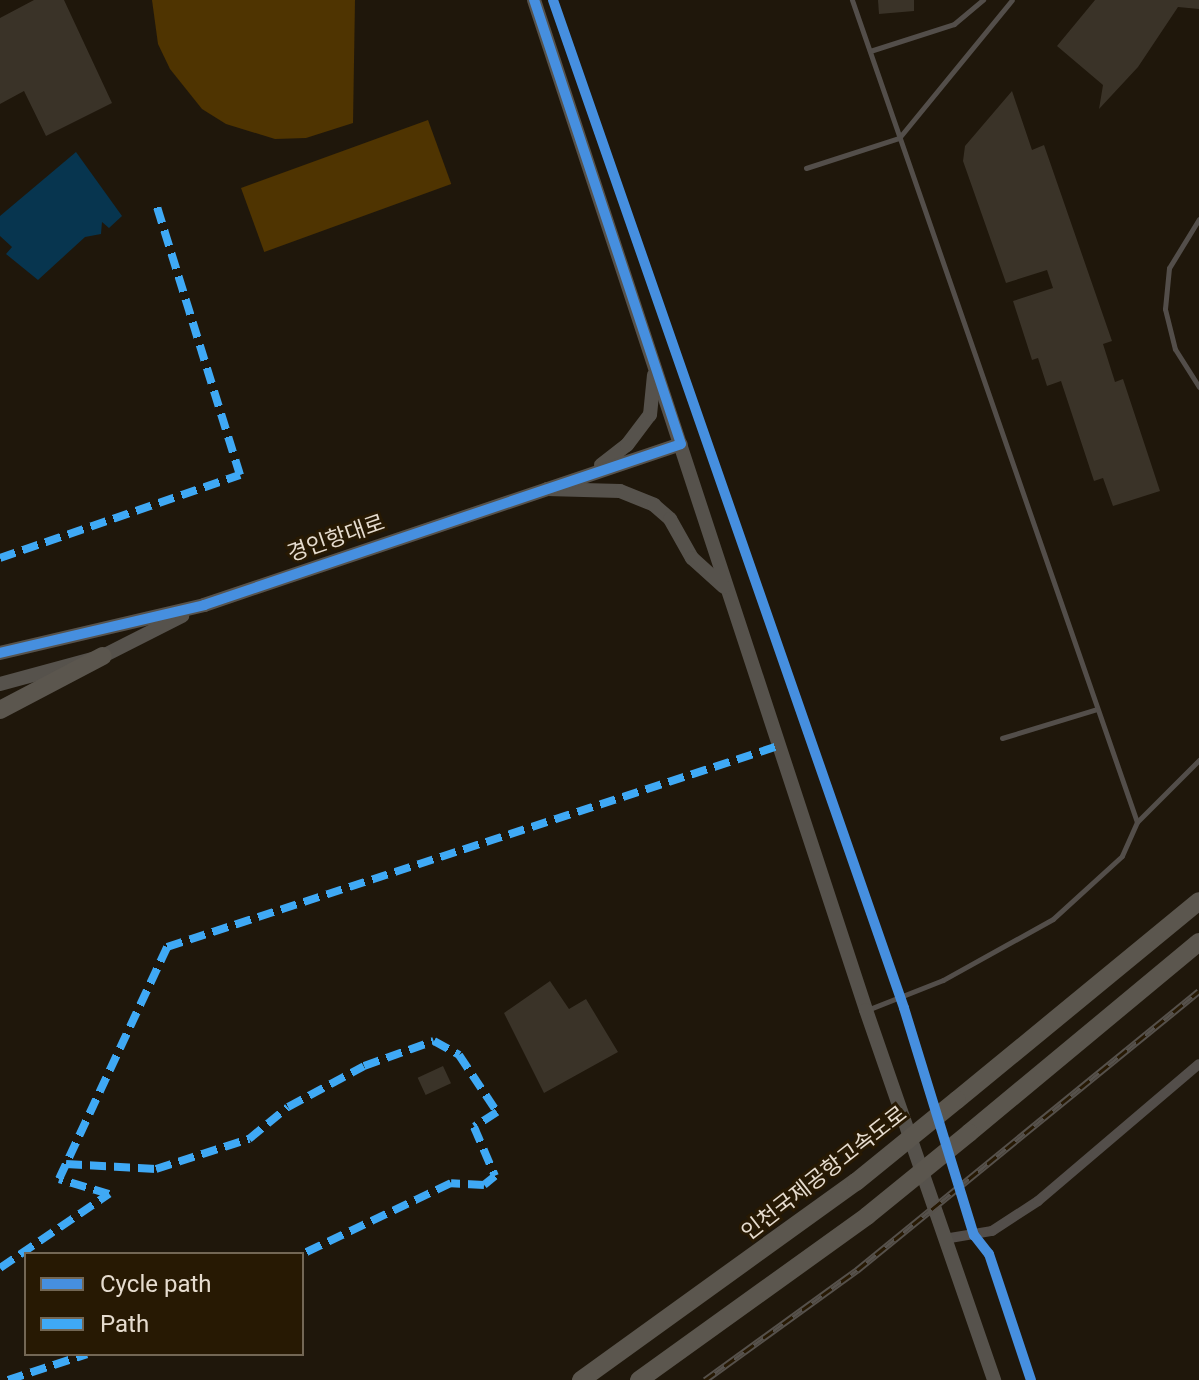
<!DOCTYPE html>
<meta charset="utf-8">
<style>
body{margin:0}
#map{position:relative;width:1199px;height:1380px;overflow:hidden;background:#1f170b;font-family:Roboto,"Noto Sans KR",sans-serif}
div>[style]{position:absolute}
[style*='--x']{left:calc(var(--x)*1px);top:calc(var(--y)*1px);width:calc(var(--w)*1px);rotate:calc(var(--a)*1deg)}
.green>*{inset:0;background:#4f3401;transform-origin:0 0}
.water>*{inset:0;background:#07354f}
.building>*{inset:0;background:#3a3328;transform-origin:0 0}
.lane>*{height:5px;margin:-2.5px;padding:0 2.5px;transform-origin:2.5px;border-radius:2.5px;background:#534e4a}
.street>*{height:10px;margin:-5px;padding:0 5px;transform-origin:5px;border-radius:5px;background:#534e4a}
.secondary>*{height:14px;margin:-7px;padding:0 7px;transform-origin:7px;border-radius:7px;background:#56524c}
.highway>*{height:18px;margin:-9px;padding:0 9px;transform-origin:9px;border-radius:9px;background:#5b564e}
.rail>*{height:7px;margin-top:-3.5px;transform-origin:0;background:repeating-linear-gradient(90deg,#271903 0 12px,#56514b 0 24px);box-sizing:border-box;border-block:2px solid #56514b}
.highway-bridge>*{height:18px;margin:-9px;padding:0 9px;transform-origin:9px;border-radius:9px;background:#5b564e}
.quiet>*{height:8px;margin-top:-4px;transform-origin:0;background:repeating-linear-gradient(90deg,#3fa9f5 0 16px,transparent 0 24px)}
.cycleway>*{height:10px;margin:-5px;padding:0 5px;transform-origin:5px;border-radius:5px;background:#468fdf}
span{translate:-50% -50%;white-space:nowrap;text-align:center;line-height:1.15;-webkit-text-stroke:6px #271903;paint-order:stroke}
.street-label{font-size:22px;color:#e6dccf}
.legend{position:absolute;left:24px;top:1252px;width:280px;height:104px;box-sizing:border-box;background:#271903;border:2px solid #736755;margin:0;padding:10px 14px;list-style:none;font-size:24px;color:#e6dccf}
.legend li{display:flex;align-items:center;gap:16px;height:40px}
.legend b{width:40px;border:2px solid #736755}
</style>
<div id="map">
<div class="green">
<div style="clip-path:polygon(152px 0,355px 0,353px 123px,306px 138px,275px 139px,226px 124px,202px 109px,170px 69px,158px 44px)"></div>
<div style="left:428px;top:120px;width:68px;height:199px;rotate:70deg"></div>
</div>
<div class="water">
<div style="clip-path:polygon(76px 152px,122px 216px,109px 228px,102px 222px,101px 234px,85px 237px,38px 280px,6px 254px,12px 247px,0 236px,0 216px)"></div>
</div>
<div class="building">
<div style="clip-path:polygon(34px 0,64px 0,112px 103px,46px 136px,24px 91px,0 104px,0 18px)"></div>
<div style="clip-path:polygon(878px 0,914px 0,914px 11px,879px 14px)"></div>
<div style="clip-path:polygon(1095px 0,1199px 0,1199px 9px,1178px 7px,1138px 67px,1099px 109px,1103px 85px,1057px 46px)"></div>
<div style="clip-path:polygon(1012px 91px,1032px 150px,1044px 145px,1112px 341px,1103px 344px,1115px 382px,1123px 379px,1160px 491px,1113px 506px,1103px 478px,1094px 481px,1061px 381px,1047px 386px,1038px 358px,1032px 360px,1013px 301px,1053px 288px,1047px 270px,1006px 283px,963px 161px,965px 146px)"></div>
<div style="clip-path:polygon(550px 981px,569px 1009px,586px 999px,618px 1052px,544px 1093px,504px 1013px)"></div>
<div style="left:443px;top:1066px;width:19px;height:28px;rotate:65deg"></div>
</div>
<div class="lane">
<div style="--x:852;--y:0;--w:870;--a:70.88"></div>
<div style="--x:1137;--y:822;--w:37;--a:114"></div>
<div style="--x:1122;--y:856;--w:93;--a:137.6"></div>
<div style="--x:1053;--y:919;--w:126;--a:151"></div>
<div style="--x:943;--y:980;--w:82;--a:158.5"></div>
<div style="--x:870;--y:51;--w:88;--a:-17.8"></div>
<div style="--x:954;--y:24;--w:38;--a:-40"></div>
<div style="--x:806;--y:168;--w:98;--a:-17.9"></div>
<div style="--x:899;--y:138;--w:178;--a:-50.7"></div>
<div style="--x:1199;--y:219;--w:57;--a:121.5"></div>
<div style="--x:1169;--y:268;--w:41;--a:95.6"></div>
<div style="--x:1165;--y:309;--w:41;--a:76"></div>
<div style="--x:1175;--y:349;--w:45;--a:57.7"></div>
<div style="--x:1002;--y:738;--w:99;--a:-17"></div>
<div style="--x:1137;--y:822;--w:88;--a:-45"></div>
</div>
<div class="street">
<div style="--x:944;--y:1239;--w:49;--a:-9.5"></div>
<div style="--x:992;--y:1231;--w:55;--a:-33.1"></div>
<div style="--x:1038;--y:1201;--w:211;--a:-40.4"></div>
</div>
<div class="secondary">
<div style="--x:534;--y:0;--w:1063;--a:71.8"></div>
<div style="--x:866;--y:1010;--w:392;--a:70.9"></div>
<div style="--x:601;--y:465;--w:33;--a:-38"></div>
<div style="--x:627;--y:445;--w:38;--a:-53"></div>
<div style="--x:650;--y:415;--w:40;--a:-84.3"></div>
<div style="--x:547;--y:489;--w:73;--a:1.6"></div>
<div style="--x:620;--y:491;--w:37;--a:22"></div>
<div style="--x:654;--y:505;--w:21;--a:41"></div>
<div style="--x:670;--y:519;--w:45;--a:60.6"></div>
<div style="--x:692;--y:558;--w:43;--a:42.2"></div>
<div style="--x:0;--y:653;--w:210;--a:-13.2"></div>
<div style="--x:204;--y:605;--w:503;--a:-18.65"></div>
<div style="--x:0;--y:684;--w:107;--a:-15.2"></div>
<div style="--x:103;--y:656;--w:89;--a:-26.9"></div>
</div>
<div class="highway">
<div style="--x:0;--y:710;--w:116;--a:-27.7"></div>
<div style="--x:957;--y:1100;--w:313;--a:-39.4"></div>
<div style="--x:969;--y:1133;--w:299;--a:-39.7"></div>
<div style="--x:581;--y:1380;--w:339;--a:-35.8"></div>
<div style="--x:639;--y:1380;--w:281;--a:-35.7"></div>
</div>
<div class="rail">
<div style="--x:705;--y:1380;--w:188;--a:-35.9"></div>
<div style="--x:857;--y:1270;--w:441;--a:-39.2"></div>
</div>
<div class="highway-bridge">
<div style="--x:856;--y:1182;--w:130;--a:-39.1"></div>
<div style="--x:867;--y:1216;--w:132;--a:-39.1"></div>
</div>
<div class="quiet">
<div style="--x:0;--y:558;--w:254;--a:-19.1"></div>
<div style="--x:240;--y:475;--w:284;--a:-107.2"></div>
<div style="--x:66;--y:1164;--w:90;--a:3.2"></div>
<div style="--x:156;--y:1169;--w:98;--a:-17.9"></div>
<div style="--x:249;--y:1139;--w:50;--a:-39.4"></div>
<div style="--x:288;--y:1107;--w:86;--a:-28.3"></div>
<div style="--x:364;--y:1066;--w:74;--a:-19.7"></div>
<div style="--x:434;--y:1041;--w:29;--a:29"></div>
<div style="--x:459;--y:1055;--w:69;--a:56.3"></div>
<div style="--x:497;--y:1112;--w:27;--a:147"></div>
<div style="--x:474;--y:1127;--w:53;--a:66.8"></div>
<div style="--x:495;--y:1176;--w:14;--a:141"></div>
<div style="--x:484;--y:1185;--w:33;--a:-177"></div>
<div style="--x:451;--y:1183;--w:165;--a:154.5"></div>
<div style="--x:0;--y:1268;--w:132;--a:-34.2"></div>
<div style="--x:109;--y:1194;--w:52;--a:-163.3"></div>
<div style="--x:59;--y:1179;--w:256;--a:-65"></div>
<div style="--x:167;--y:947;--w:643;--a:-18.21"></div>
<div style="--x:8;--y:1380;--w:83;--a:-18.2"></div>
</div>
<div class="cycleway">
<div style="--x:553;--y:0;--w:1067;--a:70.8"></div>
<div style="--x:904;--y:1008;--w:238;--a:72.9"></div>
<div style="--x:974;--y:1235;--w:24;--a:52"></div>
<div style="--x:989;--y:1254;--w:133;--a:71.6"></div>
<div style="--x:0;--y:653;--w:210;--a:-13.2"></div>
<div style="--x:204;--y:605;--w:503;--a:-18.65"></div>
<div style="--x:681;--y:444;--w:468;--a:-108.3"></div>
</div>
<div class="street-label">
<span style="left:336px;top:538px;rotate:-19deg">경인항대로</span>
<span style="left:824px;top:1173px;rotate:-38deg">인천국제공항고속도로</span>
</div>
<ul class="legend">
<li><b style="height:10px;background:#468fdf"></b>Cycle path</li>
<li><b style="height:10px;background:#3fa9f5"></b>Path</li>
</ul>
</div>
